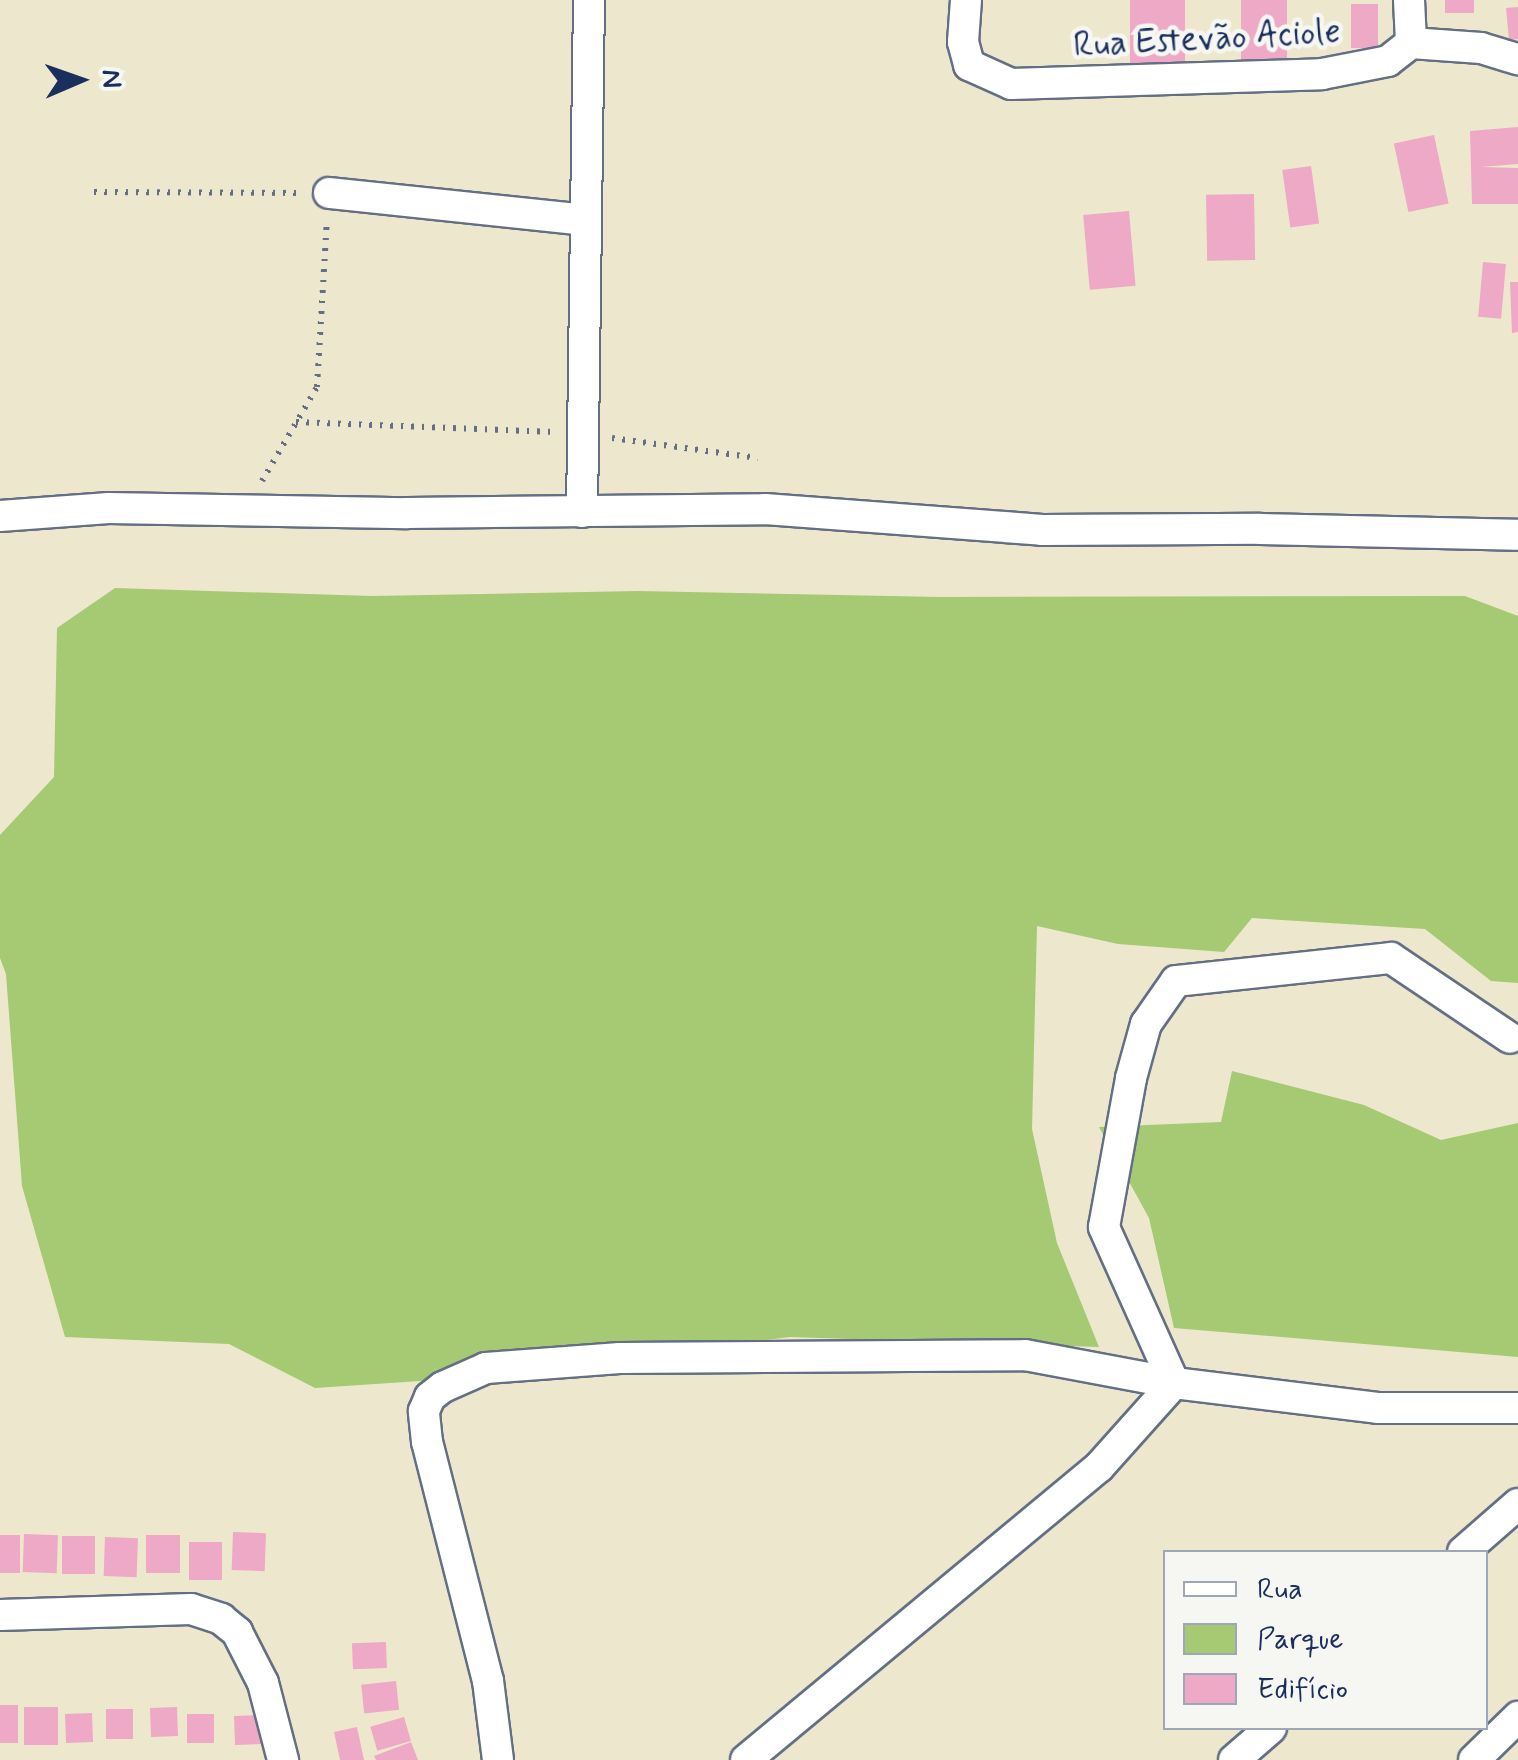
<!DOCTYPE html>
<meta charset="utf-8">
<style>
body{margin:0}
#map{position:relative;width:1518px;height:1760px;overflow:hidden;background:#ede7cd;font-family:Mynerve,sans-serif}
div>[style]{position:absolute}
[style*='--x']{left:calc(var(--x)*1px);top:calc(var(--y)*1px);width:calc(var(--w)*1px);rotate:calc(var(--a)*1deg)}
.green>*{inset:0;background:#a6c973}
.building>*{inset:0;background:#eda9c6;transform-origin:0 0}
.path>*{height:6px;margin-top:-3px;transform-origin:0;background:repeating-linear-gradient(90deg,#646f85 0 2.5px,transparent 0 10.5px)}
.roads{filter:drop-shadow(2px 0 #646f85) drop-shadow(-2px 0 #646f85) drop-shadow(0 2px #646f85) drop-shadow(0 -2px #646f85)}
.street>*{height:30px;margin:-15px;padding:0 15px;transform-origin:15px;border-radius:15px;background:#fff}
span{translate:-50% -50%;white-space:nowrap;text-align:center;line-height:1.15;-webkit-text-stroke:9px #f6f6f2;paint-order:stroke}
.street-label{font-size:35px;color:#1b2f5e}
.legend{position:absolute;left:1163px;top:1550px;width:325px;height:180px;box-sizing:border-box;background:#f6f6f2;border:2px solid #9ea6b7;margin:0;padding:12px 18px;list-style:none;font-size:30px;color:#1b2f5e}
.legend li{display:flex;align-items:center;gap:20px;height:50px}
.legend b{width:50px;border:2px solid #9ea6b7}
.north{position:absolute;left:30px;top:30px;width:100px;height:100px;-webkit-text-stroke:8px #f6f6f2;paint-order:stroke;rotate:88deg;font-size:28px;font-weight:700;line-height:40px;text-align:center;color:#1b2f5e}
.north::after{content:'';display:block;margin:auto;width:35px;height:45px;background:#1b2f5e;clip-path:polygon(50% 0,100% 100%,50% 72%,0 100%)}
</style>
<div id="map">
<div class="green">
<div style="clip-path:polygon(115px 588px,372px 596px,638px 591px,941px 597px,1465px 596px,1518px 616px,1518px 983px,1491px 981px,1425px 929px,1252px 918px,1224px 952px,1118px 944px,1037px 926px,1032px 1129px,1057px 1243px,1099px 1347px,790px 1337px,450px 1379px,315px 1388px,229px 1344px,65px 1337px,22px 1186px,6px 974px,0 958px,0 835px,54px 777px,57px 628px)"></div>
<div style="clip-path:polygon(1232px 1071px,1364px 1105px,1441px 1140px,1518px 1123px,1518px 1357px,1174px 1328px,1149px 1218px,1099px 1127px,1221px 1122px)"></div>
</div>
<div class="building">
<div style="left:1130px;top:0;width:55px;height:68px"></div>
<div style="left:1241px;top:0;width:46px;height:63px"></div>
<div style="left:1445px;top:0;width:29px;height:13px"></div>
<div style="left:1351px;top:4px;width:27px;height:44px"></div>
<div style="clip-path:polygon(1518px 7px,1518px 39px,1509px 40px,1506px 8px)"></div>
<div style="clip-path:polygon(1518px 127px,1518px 164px,1481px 167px,1518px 168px,1518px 204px,1472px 204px,1470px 131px)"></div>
<div style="left:1434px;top:135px;width:70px;height:41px;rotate:78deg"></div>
<div style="left:1311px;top:166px;width:58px;height:29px;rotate:82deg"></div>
<div style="left:1254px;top:194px;width:66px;height:48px;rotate:89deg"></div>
<div style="left:1129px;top:211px;width:75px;height:46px;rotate:85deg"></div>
<div style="left:1483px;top:262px;width:23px;height:55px;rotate:5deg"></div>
<div style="clip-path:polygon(1510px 282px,1518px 282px,1518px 332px,1512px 333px)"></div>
<div style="left:233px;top:1532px;width:33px;height:38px;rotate:2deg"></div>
<div style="left:24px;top:1534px;width:34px;height:38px;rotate:2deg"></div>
<div style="left:0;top:1535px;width:20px;height:38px"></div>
<div style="left:146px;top:1535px;width:34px;height:38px"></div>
<div style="left:62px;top:1536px;width:33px;height:38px"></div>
<div style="left:105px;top:1537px;width:33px;height:39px;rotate:2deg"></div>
<div style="left:189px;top:1542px;width:33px;height:38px"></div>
<div style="left:386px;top:1642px;width:26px;height:34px;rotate:88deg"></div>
<div style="left:396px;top:1681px;width:29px;height:35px;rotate:84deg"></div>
<div style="left:0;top:1705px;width:18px;height:38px"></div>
<div style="left:24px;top:1707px;width:34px;height:38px"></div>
<div style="left:177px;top:1707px;width:29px;height:27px;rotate:88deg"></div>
<div style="left:106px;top:1709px;width:27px;height:30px"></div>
<div style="left:92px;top:1713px;width:29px;height:27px;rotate:88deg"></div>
<div style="left:187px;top:1714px;width:27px;height:29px"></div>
<div style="left:261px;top:1715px;width:29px;height:27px;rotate:88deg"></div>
<div style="left:404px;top:1717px;width:25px;height:35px;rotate:74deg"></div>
<div style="clip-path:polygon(357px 1727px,364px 1760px,340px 1760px,334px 1732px)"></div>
<div style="clip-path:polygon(411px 1742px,418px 1760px,376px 1760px,374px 1756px)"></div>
</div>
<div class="path">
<div style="--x:94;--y:192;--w:208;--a:0.3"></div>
<div style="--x:296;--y:422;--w:259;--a:2.2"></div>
<div style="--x:612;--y:438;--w:147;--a:7.8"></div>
<div style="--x:262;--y:481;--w:109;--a:-59.7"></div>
<div style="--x:317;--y:387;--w:168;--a:-86.6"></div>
</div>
<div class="roads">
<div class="street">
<div style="--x:966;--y:0;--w:42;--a:94.1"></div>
<div style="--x:963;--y:42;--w:24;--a:75"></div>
<div style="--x:969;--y:65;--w:46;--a:24.3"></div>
<div style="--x:1011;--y:84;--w:311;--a:-1.8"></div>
<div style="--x:1322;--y:74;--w:67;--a:-11.1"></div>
<div style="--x:1388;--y:61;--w:29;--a:-38"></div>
<div style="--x:1411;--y:43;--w:70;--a:4.1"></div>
<div style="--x:1481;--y:48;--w:39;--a:17"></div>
<div style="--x:1409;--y:0;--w:43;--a:87.3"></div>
<div style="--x:329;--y:193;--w:258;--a:6"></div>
<div style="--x:582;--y:512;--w:512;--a:-89.22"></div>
<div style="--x:0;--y:516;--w:109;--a:-4.2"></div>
<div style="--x:109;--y:508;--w:298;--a:1"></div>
<div style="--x:407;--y:513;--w:358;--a:-0.6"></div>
<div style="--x:765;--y:509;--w:278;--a:4.3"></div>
<div style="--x:1042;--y:530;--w:218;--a:-0.3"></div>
<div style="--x:1260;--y:529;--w:258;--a:1.3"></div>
<div style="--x:1463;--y:1552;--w:73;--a:-41.1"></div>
<div style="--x:0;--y:1615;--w:191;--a:-1.8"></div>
<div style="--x:191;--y:1609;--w:32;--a:18"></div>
<div style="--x:221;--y:1619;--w:21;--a:39"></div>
<div style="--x:237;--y:1632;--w:57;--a:63"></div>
<div style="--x:263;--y:1683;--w:80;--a:75.4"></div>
<div style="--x:498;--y:1760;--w:80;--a:-97.2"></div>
<div style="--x:488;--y:1681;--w:247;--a:-104.3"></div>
<div style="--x:427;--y:1442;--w:31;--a:-96"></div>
<div style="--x:424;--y:1411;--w:15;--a:-67"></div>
<div style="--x:430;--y:1397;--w:16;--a:-38"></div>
<div style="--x:443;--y:1387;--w:47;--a:-23.8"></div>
<div style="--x:486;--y:1368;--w:134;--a:-4.3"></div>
<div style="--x:620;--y:1358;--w:405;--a:-0.4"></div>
<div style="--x:1025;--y:1355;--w:152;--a:10.6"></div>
<div style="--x:1174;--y:1383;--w:205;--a:7"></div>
<div style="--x:1377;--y:1408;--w:141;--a:0"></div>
<div style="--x:746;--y:1760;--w:459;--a:-39.7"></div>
<div style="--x:1099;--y:1467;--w:113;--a:-48.2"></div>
<div style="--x:1174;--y:1383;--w:171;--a:-114.2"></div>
<div style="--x:1104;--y:1227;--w:151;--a:-79.7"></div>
<div style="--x:1131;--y:1078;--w:56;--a:-74.5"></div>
<div style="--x:1146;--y:1024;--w:52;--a:-55.1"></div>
<div style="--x:1176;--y:981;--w:216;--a:-6.1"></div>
<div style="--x:1391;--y:958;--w:143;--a:33.9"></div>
<div style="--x:1234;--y:1760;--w:49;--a:-40.9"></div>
<div style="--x:1474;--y:1760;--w:62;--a:-44.3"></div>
</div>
</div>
<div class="street-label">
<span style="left:1207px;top:39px;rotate:-3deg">Rua Estevão Aciole</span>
</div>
<ul class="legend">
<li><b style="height:12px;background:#fff"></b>Rua</li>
<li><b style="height:28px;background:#a6c973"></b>Parque</li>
<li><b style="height:28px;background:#eda9c6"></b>Edifício</li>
</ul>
<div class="north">N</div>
</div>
